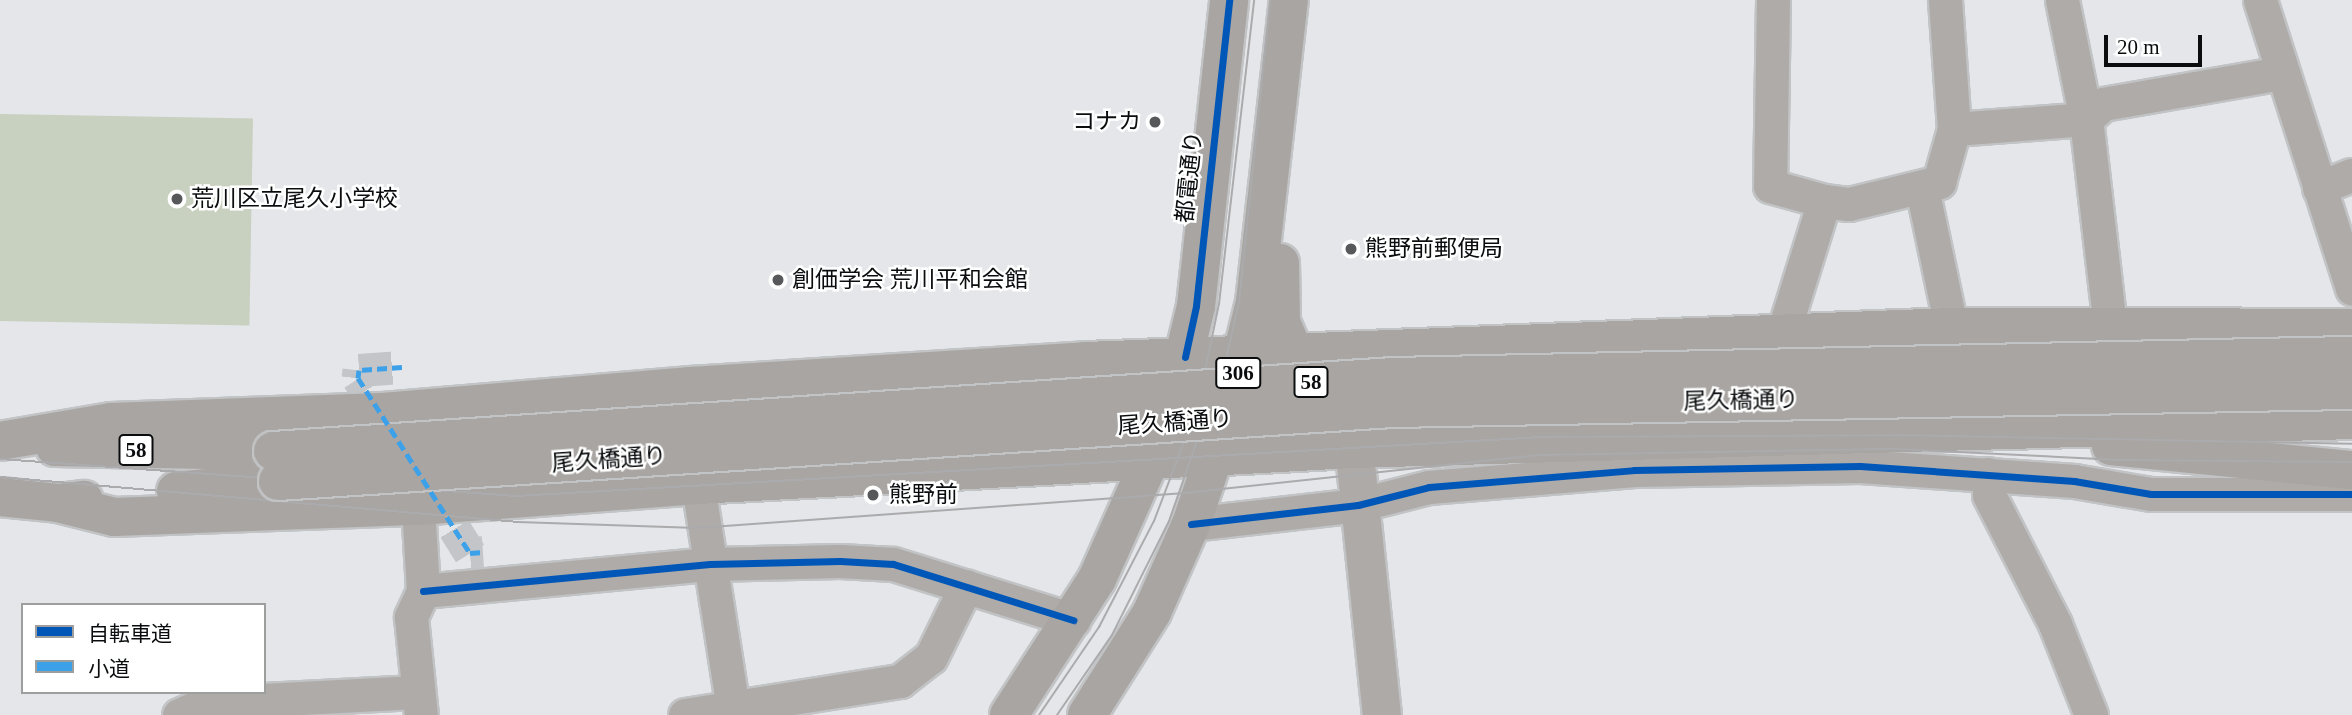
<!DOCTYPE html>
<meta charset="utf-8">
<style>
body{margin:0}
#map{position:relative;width:2352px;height:715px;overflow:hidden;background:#e4e6e9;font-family:"Times New Roman","Noto Sans JP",serif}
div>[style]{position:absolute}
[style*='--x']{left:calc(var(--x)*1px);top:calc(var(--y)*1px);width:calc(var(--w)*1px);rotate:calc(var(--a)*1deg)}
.green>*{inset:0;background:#c8d0bf;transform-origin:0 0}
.street-tunnel>*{height:33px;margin-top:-16.5px;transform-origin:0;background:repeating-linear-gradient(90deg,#c3c5c8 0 33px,transparent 0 50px)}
.roads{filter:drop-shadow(2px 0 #c2c3c5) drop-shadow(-2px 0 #c2c3c5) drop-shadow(0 2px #c2c3c5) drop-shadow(0 -2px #c2c3c5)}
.street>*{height:33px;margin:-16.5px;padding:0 16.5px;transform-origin:16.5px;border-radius:16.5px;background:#aeaba9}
.secondary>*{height:38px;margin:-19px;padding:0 19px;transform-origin:19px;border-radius:19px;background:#aeaaa8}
.primary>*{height:38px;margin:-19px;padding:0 19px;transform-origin:19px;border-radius:19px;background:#a8a5a2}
.tram>*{height:2px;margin:-1px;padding:0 1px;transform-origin:1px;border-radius:1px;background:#abaaac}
.bridges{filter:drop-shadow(2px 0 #c2c3c5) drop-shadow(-2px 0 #c2c3c5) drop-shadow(0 2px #c2c3c5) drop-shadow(0 -2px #c2c3c5)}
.primary-bridge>*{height:38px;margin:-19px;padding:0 19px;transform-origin:19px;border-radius:19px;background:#a8a5a2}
.quiet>*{height:5px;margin-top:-2.5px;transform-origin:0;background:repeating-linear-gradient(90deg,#3ca1e9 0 10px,transparent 0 15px)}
.cycleway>*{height:7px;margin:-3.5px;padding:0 3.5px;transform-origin:3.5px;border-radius:3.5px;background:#0057b8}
.dots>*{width:19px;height:19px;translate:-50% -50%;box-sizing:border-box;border:4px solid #fff;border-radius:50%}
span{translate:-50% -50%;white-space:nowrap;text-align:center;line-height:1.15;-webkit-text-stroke:5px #fff;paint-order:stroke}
.shield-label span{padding:2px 5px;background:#fff;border:2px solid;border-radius:5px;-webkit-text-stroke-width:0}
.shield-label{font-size:21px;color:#0a0c0d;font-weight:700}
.poi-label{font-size:23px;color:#0a0c0d}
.right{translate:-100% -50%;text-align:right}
.left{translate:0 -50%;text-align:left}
.street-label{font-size:23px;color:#0a0c0d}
.legend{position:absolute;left:21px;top:603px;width:245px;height:91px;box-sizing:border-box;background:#fff;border:2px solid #9d9e9e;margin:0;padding:9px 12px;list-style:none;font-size:21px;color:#0a0c0d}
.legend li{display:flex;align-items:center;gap:14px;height:35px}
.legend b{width:35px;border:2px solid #9d9e9e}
.scale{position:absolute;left:2104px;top:35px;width:98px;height:32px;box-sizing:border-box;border:4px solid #0a0c0d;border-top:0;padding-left:9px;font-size:21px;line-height:24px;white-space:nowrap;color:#0a0c0d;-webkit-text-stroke:5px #fff;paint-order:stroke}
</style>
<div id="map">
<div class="green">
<div style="left:0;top:114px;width:253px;height:207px;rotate:1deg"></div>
</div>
<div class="street-tunnel">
<div style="--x:393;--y:432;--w:64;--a:-122.9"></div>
<div style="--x:358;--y:378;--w:8;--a:-83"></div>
<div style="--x:359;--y:370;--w:43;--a:-4"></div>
<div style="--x:428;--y:486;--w:79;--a:57.9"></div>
<div style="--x:470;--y:553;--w:13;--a:-4"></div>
</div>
<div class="roads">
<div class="street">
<div style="--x:1773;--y:0;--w:186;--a:90.9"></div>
<div style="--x:1770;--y:186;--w:56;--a:15.5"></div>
<div style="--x:2062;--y:0;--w:121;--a:78.6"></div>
<div style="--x:2086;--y:119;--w:208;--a:83.4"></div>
<div style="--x:2260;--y:0;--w:303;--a:72.3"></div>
<div style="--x:1954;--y:129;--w:132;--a:-4.3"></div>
<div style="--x:2086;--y:119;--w:23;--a:-41"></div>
<div style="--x:2103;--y:104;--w:181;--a:-9.9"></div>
<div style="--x:1922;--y:188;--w:142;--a:78.2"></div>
<div style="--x:2319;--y:188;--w:35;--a:-22"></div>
<div style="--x:1783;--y:333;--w:138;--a:-72.7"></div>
<div style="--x:1824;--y:201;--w:25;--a:7"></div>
<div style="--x:1849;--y:204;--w:93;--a:-13.7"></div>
<div style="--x:1939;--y:182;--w:55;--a:-74.2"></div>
<div style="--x:1954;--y:129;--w:129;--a:-94"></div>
<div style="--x:1988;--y:474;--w:21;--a:87"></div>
<div style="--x:1989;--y:495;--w:145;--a:62.9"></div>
<div style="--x:2055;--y:624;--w:98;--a:68.4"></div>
<div style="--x:698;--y:485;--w:226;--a:81.1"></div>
<div style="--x:418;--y:506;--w:85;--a:86.6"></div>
<div style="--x:423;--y:591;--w:29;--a:115"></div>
<div style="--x:411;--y:617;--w:99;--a:84.2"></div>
<div style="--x:1191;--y:524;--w:168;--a:-6.5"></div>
<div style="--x:1358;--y:505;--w:73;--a:-14.2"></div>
<div style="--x:1429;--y:487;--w:206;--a:-4.7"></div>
<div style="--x:1634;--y:470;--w:226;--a:-1"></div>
<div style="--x:1860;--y:466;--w:215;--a:4"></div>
<div style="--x:2074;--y:481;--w:78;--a:9.6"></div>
<div style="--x:2151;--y:494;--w:201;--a:0"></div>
<div style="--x:423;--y:591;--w:288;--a:-5.4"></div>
<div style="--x:710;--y:564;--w:130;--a:-1.3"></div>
<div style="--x:840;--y:561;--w:53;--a:3.2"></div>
<div style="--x:893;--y:564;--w:189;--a:17.3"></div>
<div style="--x:179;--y:715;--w:30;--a:-24"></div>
<div style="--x:206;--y:703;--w:210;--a:-3"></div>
<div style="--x:685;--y:715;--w:218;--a:-9"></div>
<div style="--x:900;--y:681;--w:39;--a:-38"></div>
<div style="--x:931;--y:657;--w:79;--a:-63.8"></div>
</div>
<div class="secondary">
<div style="--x:1351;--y:416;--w:301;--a:84.1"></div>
</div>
<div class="primary">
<div style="--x:1280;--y:263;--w:59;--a:89"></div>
<div style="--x:1281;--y:322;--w:33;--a:67"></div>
<div style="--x:1236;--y:379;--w:79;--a:-76.1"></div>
<div style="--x:1255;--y:302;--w:304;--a:-83.6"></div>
<div style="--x:1178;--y:381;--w:77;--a:-76.5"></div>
<div style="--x:1196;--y:306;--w:308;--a:-83.8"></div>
<div style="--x:0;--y:441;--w:113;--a:-9.7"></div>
<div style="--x:111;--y:422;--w:270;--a:-2.1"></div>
<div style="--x:381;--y:412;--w:310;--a:-4.8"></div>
<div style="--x:690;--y:386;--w:397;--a:-3.6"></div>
<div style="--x:1086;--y:361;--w:866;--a:-2.25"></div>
<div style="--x:1951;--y:327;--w:401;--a:0.1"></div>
<div style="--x:2111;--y:446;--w:242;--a:5.7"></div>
<div style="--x:55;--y:447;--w:218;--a:1.1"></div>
<div style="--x:176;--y:491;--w:102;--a:-5.6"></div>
<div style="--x:0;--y:497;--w:58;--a:5.9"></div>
<div style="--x:58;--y:503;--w:26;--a:-7"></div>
<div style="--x:58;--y:503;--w:58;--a:14"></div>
<div style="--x:114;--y:517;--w:304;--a:-2.1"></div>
<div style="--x:418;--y:506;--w:281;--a:-4.3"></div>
<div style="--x:698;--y:485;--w:656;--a:-3.15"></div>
<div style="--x:1353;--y:449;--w:999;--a:-1.66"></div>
<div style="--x:1009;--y:715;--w:162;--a:-57.1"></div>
<div style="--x:1097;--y:579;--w:154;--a:-65.9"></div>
<div style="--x:1087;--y:715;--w:122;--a:-57.7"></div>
<div style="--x:1152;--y:612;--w:96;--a:-66.1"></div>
<div style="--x:1191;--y:524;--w:96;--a:-71.2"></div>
</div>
</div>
<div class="tram">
<div style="--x:0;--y:459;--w:517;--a:4.1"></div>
<div style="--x:516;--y:496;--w:1027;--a:-3.29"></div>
<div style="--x:1541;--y:437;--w:355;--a:-0.3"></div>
<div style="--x:1896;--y:435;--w:456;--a:1.1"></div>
<div style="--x:0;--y:477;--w:520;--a:4.96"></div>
<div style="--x:518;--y:522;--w:179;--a:1.9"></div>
<div style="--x:697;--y:528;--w:489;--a:-4.1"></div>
<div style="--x:1185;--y:493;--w:358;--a:-6.1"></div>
<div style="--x:1541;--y:455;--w:355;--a:-1"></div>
<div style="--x:1896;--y:449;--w:223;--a:2.8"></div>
<div style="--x:2119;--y:460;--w:233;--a:0.5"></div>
<div style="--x:1039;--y:715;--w:107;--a:-55.7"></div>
<div style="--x:1099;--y:627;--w:119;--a:-62.6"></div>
<div style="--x:1154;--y:521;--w:124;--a:-69.2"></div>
<div style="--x:1198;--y:405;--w:103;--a:-78.3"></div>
<div style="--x:1219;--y:304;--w:306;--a:-83.4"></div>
<div style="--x:1057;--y:715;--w:97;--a:-55.5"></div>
<div style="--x:1112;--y:635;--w:127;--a:-63.4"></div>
<div style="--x:1169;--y:521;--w:176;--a:-70.7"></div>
<div style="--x:1227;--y:355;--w:54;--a:-77.2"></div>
<div style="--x:1239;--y:302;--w:304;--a:-84.1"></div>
</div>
<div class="bridges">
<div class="primary-bridge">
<div style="--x:273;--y:451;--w:1123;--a:-3.78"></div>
<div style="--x:1394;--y:377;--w:958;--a:-1.26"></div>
<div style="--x:278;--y:481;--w:1117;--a:-3.75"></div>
<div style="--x:1393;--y:408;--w:959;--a:-1.08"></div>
</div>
</div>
<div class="quiet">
<div style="--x:402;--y:367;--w:43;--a:176"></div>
<div style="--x:359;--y:370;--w:8;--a:97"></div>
<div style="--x:358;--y:378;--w:208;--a:57.4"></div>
<div style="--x:470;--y:553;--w:13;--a:-4"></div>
</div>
<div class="cycleway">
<div style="--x:1185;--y:357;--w:52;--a:-77.8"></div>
<div style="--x:1196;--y:306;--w:308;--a:-83.8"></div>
<div style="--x:1191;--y:524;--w:168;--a:-6.5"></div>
<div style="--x:1358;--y:505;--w:73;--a:-14.2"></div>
<div style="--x:1429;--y:487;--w:206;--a:-4.7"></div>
<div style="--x:1634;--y:470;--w:226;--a:-1"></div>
<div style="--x:1860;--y:466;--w:215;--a:4"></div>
<div style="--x:2074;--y:481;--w:78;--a:9.6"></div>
<div style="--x:2151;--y:494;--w:201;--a:0"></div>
<div style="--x:423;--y:591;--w:288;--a:-5.4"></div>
<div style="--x:710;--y:564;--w:130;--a:-1.3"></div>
<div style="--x:840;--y:561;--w:53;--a:3.2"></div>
<div style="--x:893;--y:564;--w:189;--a:17.3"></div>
</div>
<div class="dots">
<div style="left:1155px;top:122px;background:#56585a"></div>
<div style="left:177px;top:199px;background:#56585a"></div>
<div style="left:1351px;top:249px;background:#56585a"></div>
<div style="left:778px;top:280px;background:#56585a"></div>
<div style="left:873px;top:495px;background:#56585a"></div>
</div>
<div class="shield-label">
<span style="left:1238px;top:373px">306</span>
<span style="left:1311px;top:382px">58</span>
<span style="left:136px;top:450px">58</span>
</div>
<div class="poi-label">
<span class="right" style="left:1141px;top:122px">コナカ</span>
<span class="left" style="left:191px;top:199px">荒川区立尾久小学校</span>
<span class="left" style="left:1365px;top:249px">熊野前郵便局</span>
<span class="left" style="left:792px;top:280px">創価学会 荒川平和会館</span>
<span class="left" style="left:889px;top:495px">熊野前</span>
</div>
<div class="street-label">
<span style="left:1190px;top:177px;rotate:-84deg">都電通り</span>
<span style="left:1741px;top:401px;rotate:-1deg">尾久橋通り</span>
<span style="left:1175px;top:423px;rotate:-4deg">尾久橋通り</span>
<span style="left:609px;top:460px;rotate:-4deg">尾久橋通り</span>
</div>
<ul class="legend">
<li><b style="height:9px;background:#0057b8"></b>自転車道</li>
<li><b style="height:9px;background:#3ca1e9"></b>小道</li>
</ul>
<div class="scale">20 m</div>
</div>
